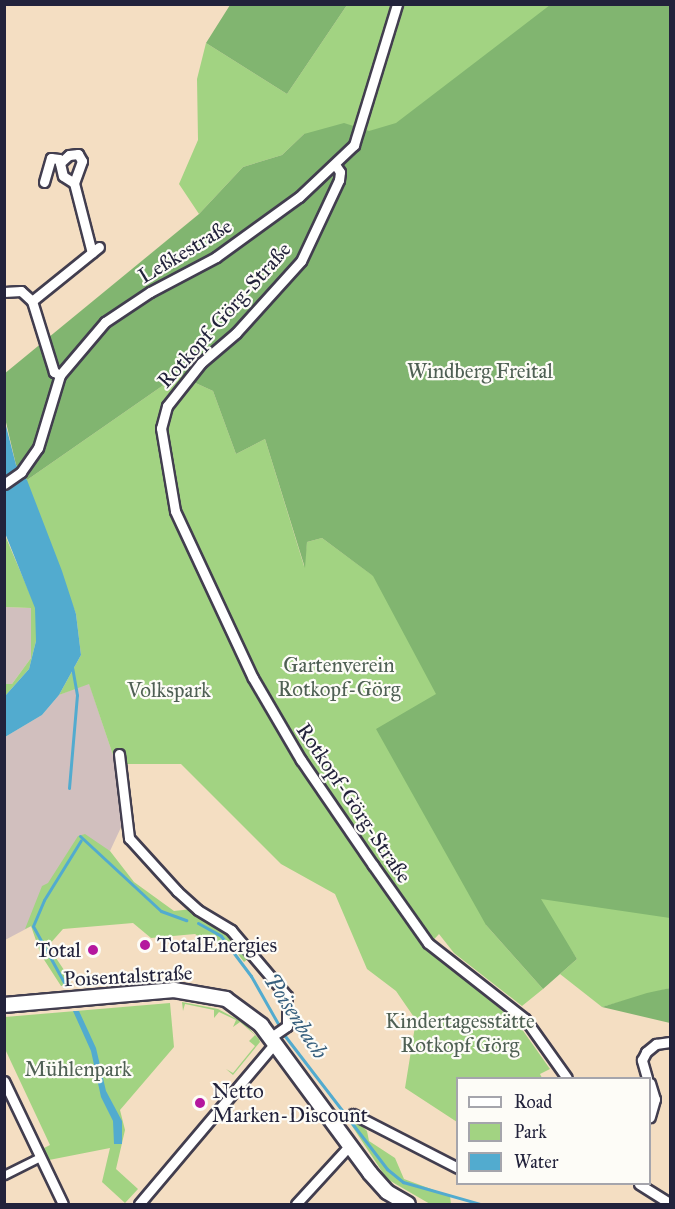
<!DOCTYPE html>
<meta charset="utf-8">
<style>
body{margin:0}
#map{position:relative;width:675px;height:1209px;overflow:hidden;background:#f4dec2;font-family:"IM FELL Great Primer",serif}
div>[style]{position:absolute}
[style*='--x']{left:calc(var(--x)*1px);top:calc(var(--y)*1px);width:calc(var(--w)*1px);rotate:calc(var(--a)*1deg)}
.industrial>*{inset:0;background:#d1bfbe}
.green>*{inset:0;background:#a2d382}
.forest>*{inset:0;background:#81b570}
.water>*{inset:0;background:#52abcf}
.stream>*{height:3px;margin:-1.5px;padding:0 1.5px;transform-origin:1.5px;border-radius:1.5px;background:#52abcf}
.roads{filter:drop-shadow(2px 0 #423e4f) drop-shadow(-2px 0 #423e4f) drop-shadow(0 2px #423e4f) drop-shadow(0 -2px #423e4f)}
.pedestrian>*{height:7px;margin:-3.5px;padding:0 3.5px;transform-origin:3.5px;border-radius:3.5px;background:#fff}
.minor>*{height:9px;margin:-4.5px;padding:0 4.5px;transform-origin:4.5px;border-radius:4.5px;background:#fff}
.secondary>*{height:14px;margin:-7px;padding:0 7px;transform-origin:7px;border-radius:7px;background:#fff}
.dots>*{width:16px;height:16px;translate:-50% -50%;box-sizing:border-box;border:3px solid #fdfcf7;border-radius:50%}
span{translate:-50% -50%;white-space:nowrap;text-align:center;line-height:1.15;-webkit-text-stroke:4.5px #fdfcf7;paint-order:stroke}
.street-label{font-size:21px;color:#22223b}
.park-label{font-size:21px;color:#4f6054}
.poi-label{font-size:21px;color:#22223b}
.left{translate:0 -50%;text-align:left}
.right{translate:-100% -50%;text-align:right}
.water-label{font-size:22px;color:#38607e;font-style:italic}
.frame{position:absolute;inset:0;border:6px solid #22223b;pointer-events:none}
.legend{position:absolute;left:456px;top:1077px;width:195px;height:108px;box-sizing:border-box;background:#fdfcf7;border:2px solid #a5a5ac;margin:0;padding:8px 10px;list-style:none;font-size:18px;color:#22223b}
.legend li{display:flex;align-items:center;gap:12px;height:30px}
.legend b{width:30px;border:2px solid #a5a5ac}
</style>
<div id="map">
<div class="industrial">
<div style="clip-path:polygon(5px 607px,31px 608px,31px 658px,12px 684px,5px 684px)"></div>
<div style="clip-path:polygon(89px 683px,116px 764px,123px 823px,110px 851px,100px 847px,39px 922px,5px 940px,5px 737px,42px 715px,59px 695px)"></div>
</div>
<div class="green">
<div style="clip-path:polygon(347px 5px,670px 5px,670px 988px,602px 1007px,560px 974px,577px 959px,565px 941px,486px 925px,543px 989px,522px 1006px,454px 953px,439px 934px,427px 947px,519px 1025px,550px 1069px,540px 1074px,542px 1078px,458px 1078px,457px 1122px,405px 1088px,416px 1020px,396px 991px,367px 969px,335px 894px,281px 864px,181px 764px,116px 764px,89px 684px,59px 695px,81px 655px,76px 614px,27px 488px,27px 480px,178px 375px,213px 391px,236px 454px,265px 439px,304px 566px,307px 542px,322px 538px,372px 575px,304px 134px,282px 155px,243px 167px,199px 214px,179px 184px,198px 140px,197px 79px,206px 43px,287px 94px)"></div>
<div style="clip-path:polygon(4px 533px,36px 608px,36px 641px,29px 669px,5px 696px,5px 684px,12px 684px,31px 658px,31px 608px,5px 607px)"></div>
<div style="clip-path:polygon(85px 834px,110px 851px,134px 882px,174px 911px,192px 909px,231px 932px,250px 957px,244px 962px,228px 941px,208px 943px,195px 934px,151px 938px,133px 923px,63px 929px,48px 946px,70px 979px,71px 985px,61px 986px,41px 955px,31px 926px,25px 929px,42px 886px,48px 883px,78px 836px)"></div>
<div style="clip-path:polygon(182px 1002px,218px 1009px,244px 1023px,259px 1039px,260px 1042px,233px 1075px,226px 1069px,233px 1073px,255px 1046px,249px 1041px,255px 1035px,240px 1022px,233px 1027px,236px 1020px,219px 1012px,214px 1018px,214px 1010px,185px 1004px,183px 1011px)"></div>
<div style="clip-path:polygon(170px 1003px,174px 1047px,120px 1110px,125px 1130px,116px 1169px,138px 1189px,125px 1203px,102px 1182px,110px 1148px,49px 1160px,44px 1148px,50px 1145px,5px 1049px,5px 1017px)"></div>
<div style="clip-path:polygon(353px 1117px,367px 1131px,369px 1141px,395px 1158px,404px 1179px,450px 1196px,451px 1204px,430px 1204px,387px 1179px,348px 1120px)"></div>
</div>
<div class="forest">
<div style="clip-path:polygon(230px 5px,230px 4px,347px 5px,287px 94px,206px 43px)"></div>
<div style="clip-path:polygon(550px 5px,670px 5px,670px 918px,541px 899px,577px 959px,543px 989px,486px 925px,376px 729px,436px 694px,373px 576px,322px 538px,307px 542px,305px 568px,265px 439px,236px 454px,213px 391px,178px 375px,27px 480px,16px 465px,5px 418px,4px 374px,199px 214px,243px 167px,282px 155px,304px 134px,344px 123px,369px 131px,396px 123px)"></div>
<div style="clip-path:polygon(670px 988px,670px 1023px,602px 1007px,647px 993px)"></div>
</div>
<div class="water">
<div style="clip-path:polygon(4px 418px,16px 465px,27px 480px,62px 571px,76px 614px,81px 655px,59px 695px,42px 715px,5px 737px,5px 696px,29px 669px,36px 641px,35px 608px,5px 533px)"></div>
<div style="clip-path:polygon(73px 1011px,79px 1011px,96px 1048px,106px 1091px,122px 1121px,122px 1144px,114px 1144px,113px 1121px,101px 1097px,91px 1051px)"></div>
</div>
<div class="stream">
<div style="--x:69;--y:788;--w:93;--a:-85.1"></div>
<div style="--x:77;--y:695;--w:27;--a:-100"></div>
<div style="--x:80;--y:836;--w:110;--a:42.8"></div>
<div style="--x:161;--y:911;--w:27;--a:20"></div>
<div style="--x:198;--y:923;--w:26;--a:29"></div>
<div style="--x:221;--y:936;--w:50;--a:53.1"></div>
<div style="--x:251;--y:976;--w:69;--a:60.5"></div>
<div style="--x:285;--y:1036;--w:168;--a:52.5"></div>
<div style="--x:387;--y:1169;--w:21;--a:39"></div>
<div style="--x:403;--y:1182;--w:80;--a:15.9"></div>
<div style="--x:66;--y:986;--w:68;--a:-118.8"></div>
<div style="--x:33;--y:926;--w:28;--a:-67"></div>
<div style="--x:44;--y:900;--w:70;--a:-58.3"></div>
</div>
<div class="roads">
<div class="pedestrian">
<div style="--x:4;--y:1175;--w:40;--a:-26.6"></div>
</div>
<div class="minor">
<div style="--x:60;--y:163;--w:12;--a:-42"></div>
<div style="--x:69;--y:155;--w:9;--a:-6"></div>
<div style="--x:78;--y:154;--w:8;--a:60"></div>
<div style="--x:82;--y:161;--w:23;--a:110"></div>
<div style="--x:336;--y:166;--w:7;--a:56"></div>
<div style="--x:340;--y:172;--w:8;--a:97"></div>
<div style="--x:339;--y:180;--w:89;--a:115.1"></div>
<div style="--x:301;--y:261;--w:97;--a:132.1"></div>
<div style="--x:236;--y:333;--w:46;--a:139.4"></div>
<div style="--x:201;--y:363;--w:55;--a:128.3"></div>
<div style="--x:167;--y:406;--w:23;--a:105"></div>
<div style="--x:161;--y:428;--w:84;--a:80.4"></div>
<div style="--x:175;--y:511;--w:184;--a:65"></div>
<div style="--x:253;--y:678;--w:95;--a:59.7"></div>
<div style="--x:301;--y:760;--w:127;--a:55.6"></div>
<div style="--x:373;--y:865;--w:95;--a:54.8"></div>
<div style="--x:428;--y:943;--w:123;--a:38.1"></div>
<div style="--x:525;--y:1019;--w:72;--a:54.6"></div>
<div style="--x:44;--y:182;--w:25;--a:-74"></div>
<div style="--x:51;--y:158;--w:8;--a:7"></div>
<div style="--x:59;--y:159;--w:17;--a:77"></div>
<div style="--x:63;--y:176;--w:13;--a:32"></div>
<div style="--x:74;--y:183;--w:72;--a:75.6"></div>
<div style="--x:4;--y:292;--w:17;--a:-3"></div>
<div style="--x:21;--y:291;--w:15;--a:42"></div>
<div style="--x:60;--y:375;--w:7;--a:-153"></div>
<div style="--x:54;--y:372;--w:74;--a:-107.2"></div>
<div style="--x:32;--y:301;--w:86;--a:-38.9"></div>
<div style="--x:4;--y:484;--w:21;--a:-35"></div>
<div style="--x:21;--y:472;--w:29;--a:-55"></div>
<div style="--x:38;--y:448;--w:76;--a:-73.2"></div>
<div style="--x:60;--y:375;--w:70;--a:-49.7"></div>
<div style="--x:105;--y:322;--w:54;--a:-33.7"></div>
<div style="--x:150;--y:292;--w:75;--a:-27.9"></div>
<div style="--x:216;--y:257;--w:102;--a:-35.9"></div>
<div style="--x:299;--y:197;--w:76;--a:-43.4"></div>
<div style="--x:354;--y:145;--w:147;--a:-73"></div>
<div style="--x:119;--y:754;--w:85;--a:83.2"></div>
<div style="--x:129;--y:838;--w:72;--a:47.8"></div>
<div style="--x:177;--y:891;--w:28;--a:42"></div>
<div style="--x:198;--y:910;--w:39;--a:31"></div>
<div style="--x:231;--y:930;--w:87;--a:49.7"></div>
<div style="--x:287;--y:996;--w:30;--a:90"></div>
<div style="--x:287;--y:1026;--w:19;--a:145"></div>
<div style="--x:647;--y:1078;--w:19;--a:-106"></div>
<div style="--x:642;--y:1060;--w:9;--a:-63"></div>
<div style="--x:646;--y:1052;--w:13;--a:-39"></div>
<div style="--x:656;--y:1044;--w:14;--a:-8"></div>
<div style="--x:4;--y:1081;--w:136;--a:64.4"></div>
<div style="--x:650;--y:1083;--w:17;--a:73"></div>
<div style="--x:655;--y:1099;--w:19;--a:106"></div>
<div style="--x:353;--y:1114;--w:118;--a:27.2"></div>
<div style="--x:639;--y:1184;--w:36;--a:32"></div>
<div style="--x:139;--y:1204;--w:211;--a:-49.8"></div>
<div style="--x:296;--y:1204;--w:80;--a:-47.5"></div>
</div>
<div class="secondary">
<div style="--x:4;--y:1005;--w:171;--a:-5"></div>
<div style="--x:174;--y:990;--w:53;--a:9.8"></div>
<div style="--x:226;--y:999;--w:44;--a:36.6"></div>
<div style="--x:261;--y:1025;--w:184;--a:53.6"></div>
<div style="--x:370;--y:1173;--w:25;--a:48"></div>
<div style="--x:387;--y:1192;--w:24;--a:30"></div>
</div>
</div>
<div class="dots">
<div style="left:145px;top:945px;background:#b5179e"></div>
<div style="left:93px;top:950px;background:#b5179e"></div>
<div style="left:200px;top:1103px;background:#b5179e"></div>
</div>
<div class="street-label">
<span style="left:185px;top:251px;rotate:-31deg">Leßkestraße</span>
<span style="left:224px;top:315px;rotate:-48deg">Rotkopf-Görg-Straße</span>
<span style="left:354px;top:803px;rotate:56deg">Rotkopf-Görg-Straße</span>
<span style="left:128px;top:976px;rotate:-3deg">Poisentalstraße</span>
</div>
<div class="park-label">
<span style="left:480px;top:371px">Windberg Freital</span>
<span style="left:339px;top:677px">Gartenverein<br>Rotkopf-Görg</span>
<span style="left:169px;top:690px">Volkspark</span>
<span style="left:460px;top:1033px">Kindertagesstätte<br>Rotkopf Görg</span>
<span style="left:78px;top:1069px">Mühlenpark</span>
</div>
<div class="poi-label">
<span class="left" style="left:157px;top:945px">TotalEnergies</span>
<span class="right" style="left:81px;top:950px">Total</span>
<span class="left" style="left:212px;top:1103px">Netto<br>Marken-Discount</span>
</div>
<div class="water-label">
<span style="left:296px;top:1016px;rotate:57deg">Poisenbach</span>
</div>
<div class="frame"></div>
<ul class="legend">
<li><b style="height:8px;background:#fff"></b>Road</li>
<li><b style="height:16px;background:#a2d382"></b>Park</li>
<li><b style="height:16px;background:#52abcf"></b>Water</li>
</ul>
</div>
